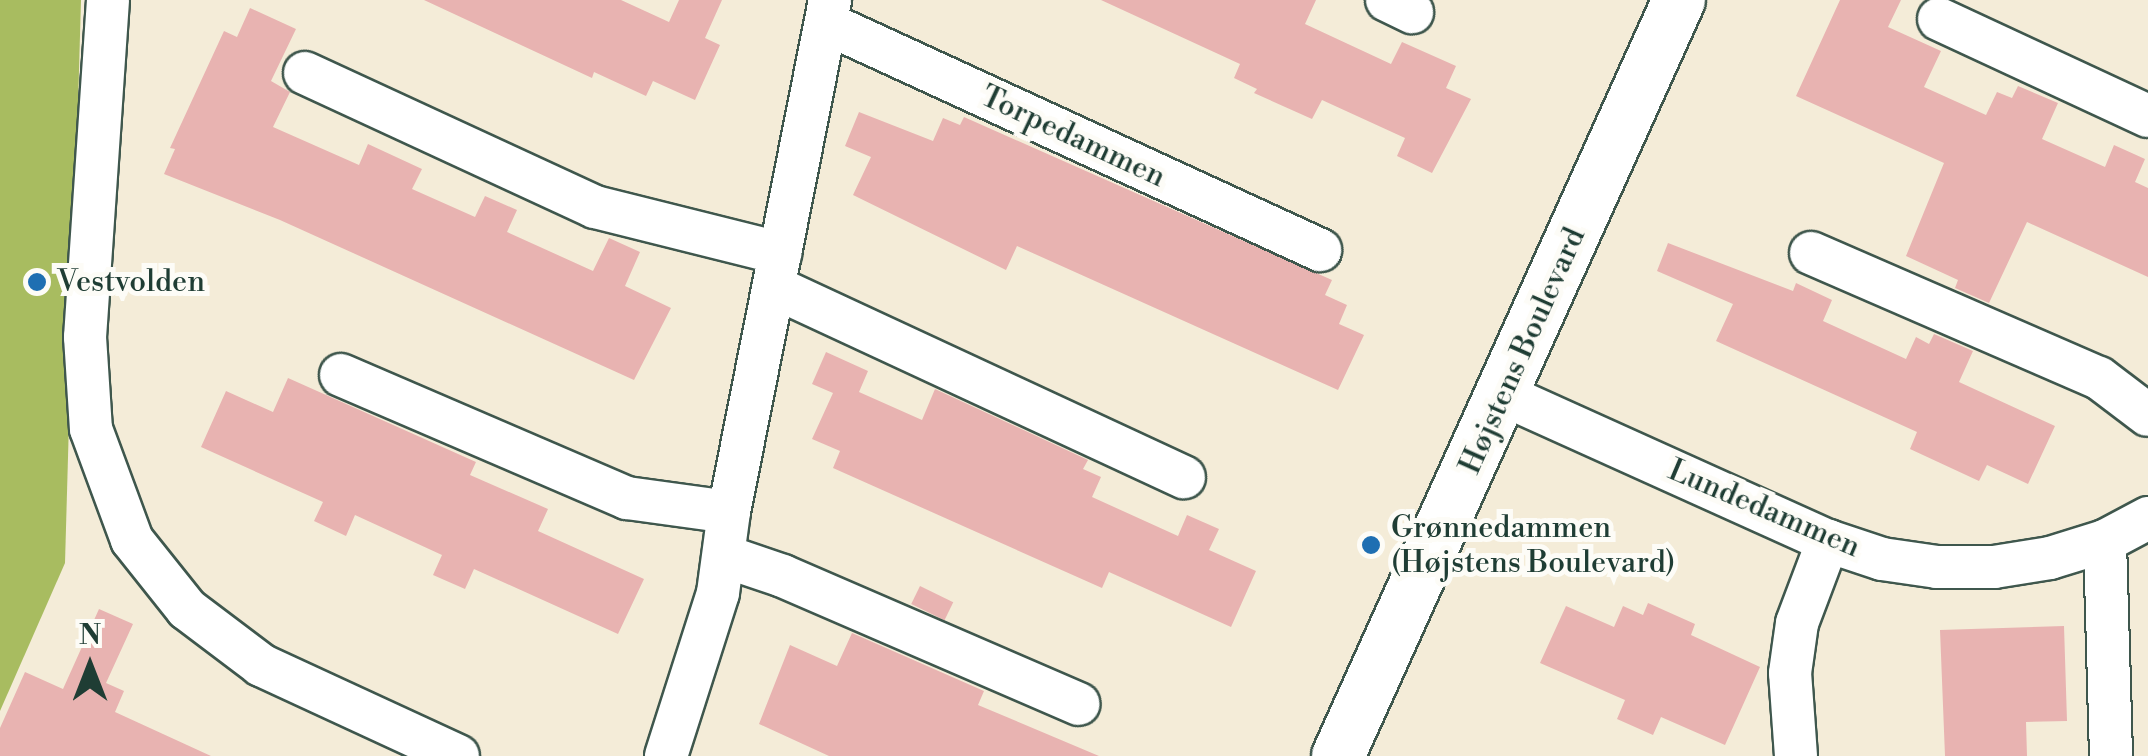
<!DOCTYPE html>
<meta charset="utf-8">
<style>
body{margin:0}
#map{position:relative;width:2148px;height:756px;overflow:hidden;background:#f4ecd8;font-family:"Libre Bodoni",serif}
div>[style]{position:absolute}
[style*='--x']{left:calc(var(--x)*1px);top:calc(var(--y)*1px);width:calc(var(--w)*1px);rotate:calc(var(--a)*1deg)}
.green>*{inset:0;background:#a8bc60}
.building>*{inset:0;background:#e8b3b1;transform-origin:0 0}
.roads{filter:drop-shadow(2px 0 #3f574d) drop-shadow(-2px 0 #3f574d) drop-shadow(0 2px #3f574d) drop-shadow(0 -2px #3f574d)}
.minor>*{height:42px;margin:-21px;padding:0 21px;transform-origin:21px;border-radius:21px;background:#fff}
.tertiary>*{height:52px;margin:-26px;padding:0 26px;transform-origin:26px;border-radius:26px;background:#fff}
.dots>*{width:28px;height:28px;translate:-50% -50%;box-sizing:border-box;border:5px solid #fdfcf7;border-radius:50%}
span{translate:-50% -50%;white-space:nowrap;text-align:center;line-height:1.15;-webkit-text-stroke:10px #fdfcf7;paint-order:stroke}
.street-label{font-size:30px;color:#1f3d34}
.poi-label{font-size:30px;color:#1f3d34}
.left{translate:0 -50%;text-align:left}
.north{position:absolute;left:40px;top:616px;width:100px;height:100px;-webkit-text-stroke:8px #fdfcf7;paint-order:stroke;rotate:0deg;font-size:28px;font-weight:700;line-height:40px;text-align:center;color:#1f3d34}
.north::after{content:'';display:block;margin:auto;width:35px;height:45px;background:#1f3d34;clip-path:polygon(50% 0,100% 100%,50% 72%,0 100%)}
</style>
<div id="map">
<div class="green">
<div style="clip-path:polygon(0 0,81px 0,65px 563px,0 711px)"></div>
</div>
<div class="building">
<div style="clip-path:polygon(424px 0,621px 0,669px 22px,679px 0,722px 0,705px 38px,720px 45px,695px 100px,653px 81px,646px 96px,594px 72px,592px 78px)"></div>
<div style="clip-path:polygon(1101px 0,1316px 0,1305px 24px,1391px 64px,1402px 42px,1456px 66px,1446px 88px,1471px 99px,1432px 173px,1397px 156px,1405px 138px,1322px 100px,1312px 119px,1254px 93px,1257px 89px,1234px 78px,1240px 64px)"></div>
<div style="clip-path:polygon(1840px 0,1901px 0,1888px 27px,1941px 51px,1924px 87px,1986px 115px,1997px 92px,2012px 98px,2018px 86px,2058px 103px,2042px 139px,2105px 167px,2114px 145px,2145px 159px,2135px 182px,2148px 188px,2148px 277px,2027px 222px,1989px 303px,1955px 288px,1958px 280px,1906px 256px,1944px 163px,1796px 96px)"></div>
<div style="clip-path:polygon(250px 8px,296px 29px,271px 81px,290px 92px,273px 127px,359px 165px,368px 144px,422px 169px,412px 189px,475px 217px,485px 196px,517px 210px,507px 232px,593px 271px,609px 238px,640px 252px,625px 286px,671px 308px,634px 380px,280px 220px,164px 174px,175px 149px,170px 148px,224px 31px,237px 37px)"></div>
<div style="clip-path:polygon(859px 112px,933px 141px,943px 118px,960px 125px,964px 117px,1332px 280px,1325px 295px,1347px 305px,1339px 324px,1364px 335px,1338px 390px,1017px 246px,1006px 270px,853px 195px,871px 157px,845px 146px)"></div>
<div style="clip-path:polygon(1668px 243px,1793px 291px,1796px 283px,1832px 300px,1823px 321px,1906px 359px,1916px 337px,1929px 344px,1934px 334px,1973px 351px,1959px 382px,2055px 426px,2028px 484px,1987px 465px,1979px 481px,1910px 449px,1917px 432px,1716px 341px,1733px 304px,1657px 271px)"></div>
<div style="clip-path:polygon(826px 352px,868px 371px,859px 392px,922px 420px,935px 389px,1088px 460px,1083px 469px,1101px 477px,1092px 497px,1178px 536px,1187px 515px,1219px 529px,1209px 550px,1256px 571px,1231px 627px,1109px 572px,1102px 588px,833px 468px,840px 451px,812px 439px,833px 393px,812px 384px)"></div>
<div style="clip-path:polygon(288px 378px,476px 462px,470px 475px,548px 509px,538px 531px,644px 579px,618px 634px,474px 569px,465px 589px,433px 575px,442px 555px,355px 515px,346px 536px,314px 521px,323px 502px,201px 447px,226px 391px,273px 412px)"></div>
<div style="left:920px;top:586px;width:37px;height:20px;rotate:26deg"></div>
<div style="clip-path:polygon(1648px 603px,1695px 624px,1691px 635px,1760px 667px,1725px 745px,1661px 717px,1653px 735px,1617px 719px,1625px 700px,1540px 663px,1566px 606px,1614px 627px,1623px 606px,1643px 615px)"></div>
<div style="clip-path:polygon(99px 609px,133px 624px,106px 683px,124px 691px,115px 712px,211px 756px,0 756px,0 728px,25px 672px,63px 689px)"></div>
<div style="clip-path:polygon(2064px 626px,2067px 721px,2026px 722px,2027px 756px,1945px 756px,1940px 630px)"></div>
<div style="clip-path:polygon(852px 633px,984px 691px,978px 705px,1099px 756px,829px 756px,759px 724px,790px 645px,837px 666px)"></div>
</div>
<div class="roads">
<div class="minor">
<div style="--x:108;--y:0;--w:338;--a:93.9"></div>
<div style="--x:85;--y:337;--w:92;--a:86.3"></div>
<div style="--x:91;--y:429;--w:118;--a:69.7"></div>
<div style="--x:132;--y:540;--w:88;--a:51.4"></div>
<div style="--x:187;--y:609;--w:93;--a:37.1"></div>
<div style="--x:261;--y:665;--w:217;--a:24.8"></div>
<div style="--x:1387;--y:0;--w:28;--a:26"></div>
<div style="--x:1939;--y:19;--w:230;--a:24.9"></div>
<div style="--x:826;--y:23;--w:544;--a:24.68"></div>
<div style="--x:305;--y:73;--w:319;--a:24.8"></div>
<div style="--x:595;--y:207;--w:191;--a:14"></div>
<div style="--x:1811;--y:253;--w:314;--a:23.5"></div>
<div style="--x:2099;--y:378;--w:61;--a:37.1"></div>
<div style="--x:774;--y:287;--w:452;--a:24.9"></div>
<div style="--x:341;--y:375;--w:311;--a:23.3"></div>
<div style="--x:627;--y:498;--w:103;--a:7.8"></div>
<div style="--x:1504;--y:395;--w:355;--a:24.3"></div>
<div style="--x:1828;--y:541;--w:57;--a:18.4"></div>
<div style="--x:1882;--y:559;--w:56;--a:8.3"></div>
<div style="--x:1937;--y:567;--w:57;--a:0"></div>
<div style="--x:1994;--y:567;--w:57;--a:-9.1"></div>
<div style="--x:2050;--y:558;--w:58;--a:-17.2"></div>
<div style="--x:2105;--y:541;--w:49;--a:-28.1"></div>
<div style="--x:2105;--y:541;--w:215;--a:88.4"></div>
<div style="--x:724;--y:556;--w:62;--a:18.7"></div>
<div style="--x:783;--y:576;--w:322;--a:23.4"></div>
<div style="--x:666;--y:756;--w:171;--a:-72.3"></div>
<div style="--x:718;--y:593;--w:82;--a:-82.3"></div>
<div style="--x:729;--y:512;--w:522;--a:-78.84"></div>
<div style="--x:1796;--y:756;--w:83;--a:-94.1"></div>
<div style="--x:1790;--y:673;--w:50;--a:-82"></div>
<div style="--x:1797;--y:623;--w:88;--a:-69.3"></div>
</div>
<div class="tertiary">
<div style="--x:1338;--y:756;--w:829;--a:-65.72"></div>
</div>
</div>
<div class="dots">
<div style="left:37px;top:282px;background:#1f6fb2"></div>
<div style="left:1371px;top:545px;background:#1f6fb2"></div>
</div>
<div class="street-label">
<span style="left:1073px;top:137px;rotate:25deg">Torpedammen</span>
<span style="left:1523px;top:351px;rotate:-66deg">Højstens Boulevard</span>
<span style="left:1764px;top:509px;rotate:23deg">Lundedammen</span>
</div>
<div class="poi-label">
<span class="left" style="left:57px;top:282px">Vestvolden</span>
<span class="left" style="left:1391px;top:545px">Grønnedammen<br>(Højstens Boulevard)</span>
</div>
<div class="north">N</div>
</div>
